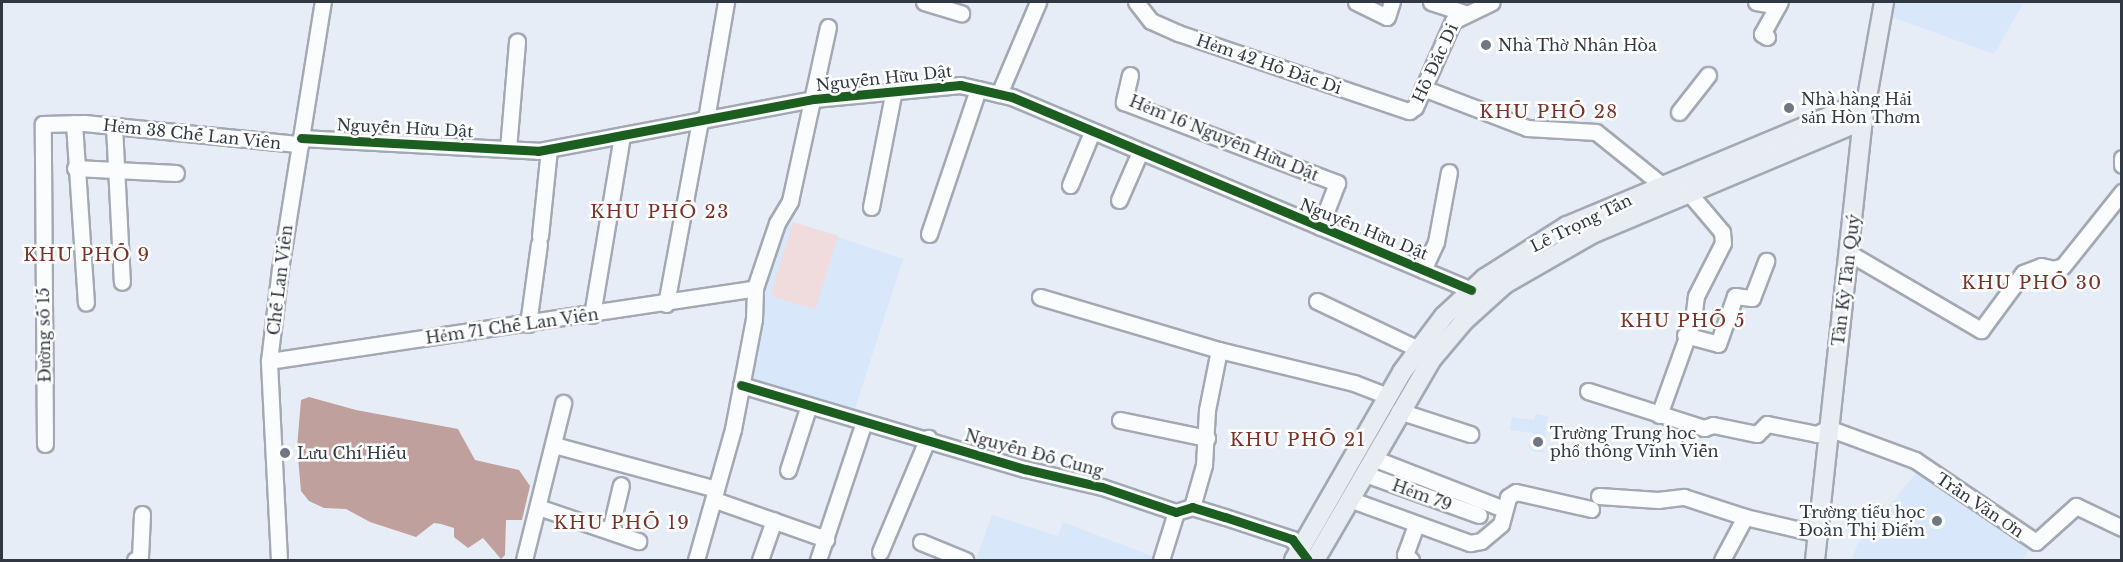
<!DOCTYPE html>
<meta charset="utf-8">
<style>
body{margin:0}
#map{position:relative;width:2123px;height:562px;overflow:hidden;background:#e6edf7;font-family:"Libre Baskerville",serif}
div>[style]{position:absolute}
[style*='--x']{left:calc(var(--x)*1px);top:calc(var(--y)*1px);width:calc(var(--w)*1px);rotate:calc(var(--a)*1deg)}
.built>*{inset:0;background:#d8e7fa}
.green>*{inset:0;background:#f0dcdc;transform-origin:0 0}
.water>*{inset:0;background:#c0a09c}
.roads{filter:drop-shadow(2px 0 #a2a9b2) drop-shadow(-2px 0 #a2a9b2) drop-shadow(0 2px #a2a9b2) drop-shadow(0 -2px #a2a9b2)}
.minor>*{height:15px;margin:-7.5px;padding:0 7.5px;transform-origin:7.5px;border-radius:7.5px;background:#fbfcfe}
.major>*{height:18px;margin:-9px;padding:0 9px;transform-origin:9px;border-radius:9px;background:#e8edf4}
.cycleway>*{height:9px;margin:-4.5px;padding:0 4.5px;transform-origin:4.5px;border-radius:4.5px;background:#1b5e20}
.dots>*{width:16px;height:16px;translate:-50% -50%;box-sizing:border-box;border:3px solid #fff;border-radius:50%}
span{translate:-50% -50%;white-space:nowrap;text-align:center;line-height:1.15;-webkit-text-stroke:5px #fff;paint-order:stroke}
.poi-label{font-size:16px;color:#303843}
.left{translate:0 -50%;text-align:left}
.right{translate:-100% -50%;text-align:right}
.street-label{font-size:16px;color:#303843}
.neighbourhood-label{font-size:18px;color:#783326;letter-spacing:1.5px}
.frame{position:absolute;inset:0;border:3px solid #303843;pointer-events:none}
</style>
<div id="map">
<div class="built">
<div style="clip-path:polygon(1892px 2px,2024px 2px,1994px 54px,1889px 16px)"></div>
<div style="clip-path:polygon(793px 222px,903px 259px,855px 409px,744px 378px,761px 284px,781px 227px)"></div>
<div style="clip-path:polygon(1536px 414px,1548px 416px,1543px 452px,1530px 451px,1533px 433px,1510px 430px,1512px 417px,1534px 420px)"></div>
<div style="clip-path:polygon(1921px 467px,2033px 544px,2022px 560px,1852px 560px,1857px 545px)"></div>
<div style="clip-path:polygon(992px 515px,1058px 536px,1063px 522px,1162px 560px,976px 560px)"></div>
</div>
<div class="green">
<div style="left:793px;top:222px;width:47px;height:77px;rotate:17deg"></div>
</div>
<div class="water">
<div style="clip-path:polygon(309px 397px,356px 410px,458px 429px,475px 460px,519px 470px,530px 486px,522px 520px,506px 520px,505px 555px,501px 559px,483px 538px,468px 548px,454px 537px,454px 528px,441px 524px,434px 523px,416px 537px,370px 522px,346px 509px,324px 508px,309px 501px,301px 491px,297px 447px,301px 400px)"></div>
</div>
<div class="roads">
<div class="minor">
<div style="--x:924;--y:2;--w:39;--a:17"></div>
<div style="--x:1136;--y:2;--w:24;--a:52"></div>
<div style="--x:1151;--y:21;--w:30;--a:24"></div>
<div style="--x:1178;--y:33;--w:244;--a:18.7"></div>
<div style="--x:1409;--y:111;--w:7;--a:-34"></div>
<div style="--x:1415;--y:107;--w:94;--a:-66.2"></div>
<div style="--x:1453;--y:21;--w:43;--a:-26"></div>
<div style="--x:1356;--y:2;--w:34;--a:26"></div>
<div style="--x:1387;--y:17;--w:16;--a:-72"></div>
<div style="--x:1431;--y:2;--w:35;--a:18"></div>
<div style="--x:1756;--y:2;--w:22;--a:10"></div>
<div style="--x:1767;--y:37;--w:6;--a:-149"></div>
<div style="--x:1762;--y:34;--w:37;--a:-61"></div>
<div style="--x:1130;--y:75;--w:28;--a:103"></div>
<div style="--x:1124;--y:102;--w:228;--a:20.8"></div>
<div style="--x:1337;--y:183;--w:47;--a:111.1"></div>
<div style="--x:1423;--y:88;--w:111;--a:21"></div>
<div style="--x:1527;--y:128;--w:69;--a:3.3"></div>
<div style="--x:1596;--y:132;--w:85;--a:38.8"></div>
<div style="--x:999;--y:94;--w:100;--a:-67"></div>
<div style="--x:1679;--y:112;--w:47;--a:-51.9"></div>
<div style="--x:706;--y:119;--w:119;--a:-80.3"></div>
<div style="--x:74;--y:123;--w:180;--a:86.2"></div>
<div style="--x:114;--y:126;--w:156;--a:87.1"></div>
<div style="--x:301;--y:138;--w:237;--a:3.1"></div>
<div style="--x:538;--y:151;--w:281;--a:-10.7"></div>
<div style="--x:814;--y:99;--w:147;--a:-5.5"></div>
<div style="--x:960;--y:85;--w:53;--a:13"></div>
<div style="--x:1012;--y:97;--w:498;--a:22.8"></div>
<div style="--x:508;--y:149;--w:108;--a:-85.2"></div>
<div style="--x:2122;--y:158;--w:7;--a:90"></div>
<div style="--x:75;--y:168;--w:101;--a:2.8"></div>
<div style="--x:1070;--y:185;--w:57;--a:-67.5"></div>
<div style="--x:1119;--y:200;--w:52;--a:-66.4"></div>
<div style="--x:871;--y:207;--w:119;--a:-78.9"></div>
<div style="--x:929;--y:234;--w:153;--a:-71.3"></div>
<div style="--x:540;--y:236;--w:87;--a:-84.1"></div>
<div style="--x:1849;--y:253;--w:153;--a:30.3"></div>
<div style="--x:1981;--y:330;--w:71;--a:-53.6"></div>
<div style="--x:2023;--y:273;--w:19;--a:-21"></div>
<div style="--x:2041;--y:266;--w:13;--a:13"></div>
<div style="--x:2054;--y:269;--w:9;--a:-18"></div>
<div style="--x:2063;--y:266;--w:95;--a:-51.4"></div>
<div style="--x:1423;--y:270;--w:31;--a:-65"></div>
<div style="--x:1436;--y:242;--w:71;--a:-79.5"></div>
<div style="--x:1040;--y:297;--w:187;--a:16.5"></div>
<div style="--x:1317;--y:301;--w:112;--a:25.4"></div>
<div style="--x:666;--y:304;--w:187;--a:-79.5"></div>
<div style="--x:592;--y:315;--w:182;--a:-80.5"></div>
<div style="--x:528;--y:324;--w:81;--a:-82.2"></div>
<div style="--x:1685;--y:335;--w:34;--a:15"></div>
<div style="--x:1718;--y:344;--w:51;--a:-70.5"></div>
<div style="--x:1735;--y:296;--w:17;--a:7"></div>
<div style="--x:1752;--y:298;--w:40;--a:-69"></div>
<div style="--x:269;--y:361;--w:491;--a:-8.5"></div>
<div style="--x:741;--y:385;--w:296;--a:16.5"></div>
<div style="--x:1025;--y:469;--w:79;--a:13.2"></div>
<div style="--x:1102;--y:487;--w:78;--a:18.7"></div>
<div style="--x:1176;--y:512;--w:17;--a:-17"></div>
<div style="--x:1192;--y:507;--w:34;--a:17"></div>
<div style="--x:1225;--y:517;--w:71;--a:18.2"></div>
<div style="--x:1292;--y:539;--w:26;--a:53"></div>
<div style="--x:1588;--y:391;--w:122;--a:17.7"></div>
<div style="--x:1704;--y:428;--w:9;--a:-18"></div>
<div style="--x:1713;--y:425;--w:45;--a:11.6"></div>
<div style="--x:1757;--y:434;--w:14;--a:-45"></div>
<div style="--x:1767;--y:424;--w:51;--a:11.3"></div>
<div style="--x:1817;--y:434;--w:13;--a:-29"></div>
<div style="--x:1828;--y:428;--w:93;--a:20.2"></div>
<div style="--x:1915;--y:460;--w:146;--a:34.1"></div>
<div style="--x:2036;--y:542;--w:54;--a:-42"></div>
<div style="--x:2076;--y:506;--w:51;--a:25.6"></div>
<div style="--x:1399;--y:411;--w:75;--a:17.9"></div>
<div style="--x:1659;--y:415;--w:101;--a:-70.3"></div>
<div style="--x:1693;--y:320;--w:24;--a:-83"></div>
<div style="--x:1696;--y:296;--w:59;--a:-63"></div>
<div style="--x:1723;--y:243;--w:11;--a:-95"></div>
<div style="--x:1722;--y:232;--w:51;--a:-130.2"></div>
<div style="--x:1120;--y:420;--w:89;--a:11.7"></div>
<div style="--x:45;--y:444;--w:320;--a:-90.4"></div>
<div style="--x:43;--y:124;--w:41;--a:-1.4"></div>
<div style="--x:84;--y:123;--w:217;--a:5.6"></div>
<div style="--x:554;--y:445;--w:168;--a:15.2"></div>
<div style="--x:1373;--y:458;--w:132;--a:21.3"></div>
<div style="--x:788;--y:470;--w:68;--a:-72.1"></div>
<div style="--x:1365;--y:474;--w:121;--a:19.8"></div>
<div style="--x:1599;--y:496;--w:59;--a:3.9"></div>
<div style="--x:1658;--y:500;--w:26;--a:-7"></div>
<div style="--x:1684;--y:497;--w:64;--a:18.2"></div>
<div style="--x:1745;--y:517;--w:75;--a:13.1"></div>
<div style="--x:1349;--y:499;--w:129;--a:20"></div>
<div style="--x:1470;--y:543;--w:11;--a:-10"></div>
<div style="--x:1481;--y:541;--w:26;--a:-40"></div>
<div style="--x:1501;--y:524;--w:28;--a:-75"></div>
<div style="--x:1508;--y:497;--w:9;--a:-32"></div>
<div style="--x:1516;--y:492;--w:77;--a:12.8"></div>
<div style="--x:715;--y:500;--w:118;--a:19.4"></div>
<div style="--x:538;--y:507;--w:106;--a:18.8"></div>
<div style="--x:1192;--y:507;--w:44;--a:-74.1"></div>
<div style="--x:1204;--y:465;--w:55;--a:-86.9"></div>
<div style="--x:1207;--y:410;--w:61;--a:-78.7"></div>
<div style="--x:1219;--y:350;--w:139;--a:13.7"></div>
<div style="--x:1354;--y:383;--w:36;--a:21"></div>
<div style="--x:610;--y:531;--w:47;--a:-76.6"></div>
<div style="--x:921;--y:542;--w:48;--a:22.2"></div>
<div style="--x:880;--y:552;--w:124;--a:-67.2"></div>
<div style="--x:135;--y:560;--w:6;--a:-31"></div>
<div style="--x:140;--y:557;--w:43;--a:-87.3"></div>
<div style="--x:279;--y:560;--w:199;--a:-92.9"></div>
<div style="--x:269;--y:361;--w:93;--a:-83.2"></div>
<div style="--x:280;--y:269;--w:270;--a:-80.9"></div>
<div style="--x:524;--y:560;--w:162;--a:-76"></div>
<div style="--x:696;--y:560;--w:136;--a:-74.2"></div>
<div style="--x:733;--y:429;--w:112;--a:-79.2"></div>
<div style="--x:754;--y:319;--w:31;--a:-88"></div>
<div style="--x:755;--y:288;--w:69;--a:-71.3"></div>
<div style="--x:777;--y:223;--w:26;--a:-59"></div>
<div style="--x:790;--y:201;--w:178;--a:-77.7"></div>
<div style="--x:760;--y:560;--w:42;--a:-70.7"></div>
<div style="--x:818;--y:560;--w:145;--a:-71.6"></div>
<div style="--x:1161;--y:560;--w:50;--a:-72.6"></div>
<div style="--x:1411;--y:560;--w:8;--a:-140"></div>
<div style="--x:1405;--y:555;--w:33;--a:-70"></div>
<div style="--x:1722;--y:560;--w:49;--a:-61.9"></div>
</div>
<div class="major">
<div style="--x:1294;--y:560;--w:217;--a:-60.1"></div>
<div style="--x:1402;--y:372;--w:70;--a:-53.1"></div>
<div style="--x:1444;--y:316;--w:56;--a:-42.8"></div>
<div style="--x:1485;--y:278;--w:97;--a:-32.4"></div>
<div style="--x:1567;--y:226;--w:324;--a:-22.7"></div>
<div style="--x:1315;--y:560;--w:233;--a:-59.8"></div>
<div style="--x:1432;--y:359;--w:51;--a:-49.8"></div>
<div style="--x:1465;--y:320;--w:54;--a:-42"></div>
<div style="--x:1505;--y:284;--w:100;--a:-29.9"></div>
<div style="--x:1592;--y:234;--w:294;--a:-22.8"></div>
<div style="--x:1815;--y:560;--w:443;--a:-83.8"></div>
<div style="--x:1863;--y:120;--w:120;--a:-79.9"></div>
</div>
</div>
<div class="cycleway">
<div style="--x:301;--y:138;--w:237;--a:3.1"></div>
<div style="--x:538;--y:151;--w:281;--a:-10.7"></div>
<div style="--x:814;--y:99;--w:147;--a:-5.5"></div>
<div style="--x:960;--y:85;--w:53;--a:13"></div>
<div style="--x:1012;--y:97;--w:498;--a:22.8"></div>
<div style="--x:741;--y:385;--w:296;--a:16.5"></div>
<div style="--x:1025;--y:469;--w:79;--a:13.2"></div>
<div style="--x:1102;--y:487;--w:78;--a:18.7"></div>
<div style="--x:1176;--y:512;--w:17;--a:-17"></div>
<div style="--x:1192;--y:507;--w:34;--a:17"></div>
<div style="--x:1225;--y:517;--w:71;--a:18.2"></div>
<div style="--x:1292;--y:539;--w:26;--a:53"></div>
</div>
<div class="dots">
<div style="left:1486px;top:45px;background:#707782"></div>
<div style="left:1789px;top:108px;background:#707782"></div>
<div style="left:1538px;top:442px;background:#707782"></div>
<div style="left:285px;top:453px;background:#707782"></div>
<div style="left:1937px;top:521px;background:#707782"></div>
</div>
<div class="poi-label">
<span class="left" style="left:1498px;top:45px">Nhà Thờ Nhân Hòa</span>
<span class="left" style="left:1801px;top:108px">Nhà hàng Hải<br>sản Hòn Thơm</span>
<span class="left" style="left:1550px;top:442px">Trường Trung học<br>phổ thông Vĩnh Viễn</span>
<span class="left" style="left:297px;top:453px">Lưu Chí Hiếu</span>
<span class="right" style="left:1925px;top:521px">Trường tiểu học<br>Đoàn Thị Điểm</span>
</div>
<div class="street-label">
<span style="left:1435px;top:63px;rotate:-65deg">Hồ Đắc Di</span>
<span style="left:1269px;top:64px;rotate:19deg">Hẻm 42 Hồ Đắc Di</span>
<span style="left:884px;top:78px;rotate:-6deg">Nguyễn Hữu Dật</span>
<span style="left:405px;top:128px;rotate:3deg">Nguyễn Hữu Dật</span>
<span style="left:192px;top:134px;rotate:6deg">Hẻm 38 Chế Lan Viên</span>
<span style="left:1224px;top:138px;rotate:22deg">Hẻm 16 Nguyễn Hữu Dật</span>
<span style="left:1581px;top:223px;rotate:-26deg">Lê Trọng Tấn</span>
<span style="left:1364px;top:229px;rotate:22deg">Nguyễn Hữu Dật</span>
<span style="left:280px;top:280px;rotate:-83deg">Chế Lan Viên</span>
<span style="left:1846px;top:280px;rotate:-83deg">Tân Kỳ Tân Quý</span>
<span style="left:512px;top:326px;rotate:-8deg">Hẻm 71 Chế Lan Viên</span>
<span style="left:44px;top:335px;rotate:-91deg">Đường số 15</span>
<span style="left:1034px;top:453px;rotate:15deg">Nguyễn Đỗ Cung</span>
<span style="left:1422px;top:495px;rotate:20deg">Hẻm 79</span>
<span style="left:1980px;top:505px;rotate:34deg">Trần Văn Ơn</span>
</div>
<div class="neighbourhood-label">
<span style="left:1549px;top:112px">KHU PHỐ 28</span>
<span style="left:660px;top:212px">KHU PHỐ 23</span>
<span style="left:87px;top:255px">KHU PHỐ 9</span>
<span style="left:2032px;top:283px">KHU PHỐ 30</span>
<span style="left:1683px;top:321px">KHU PHỐ 5</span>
<span style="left:1298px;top:440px">KHU PHỐ 21</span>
<span style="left:622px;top:523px">KHU PHỐ 19</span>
</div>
<div class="frame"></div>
</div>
